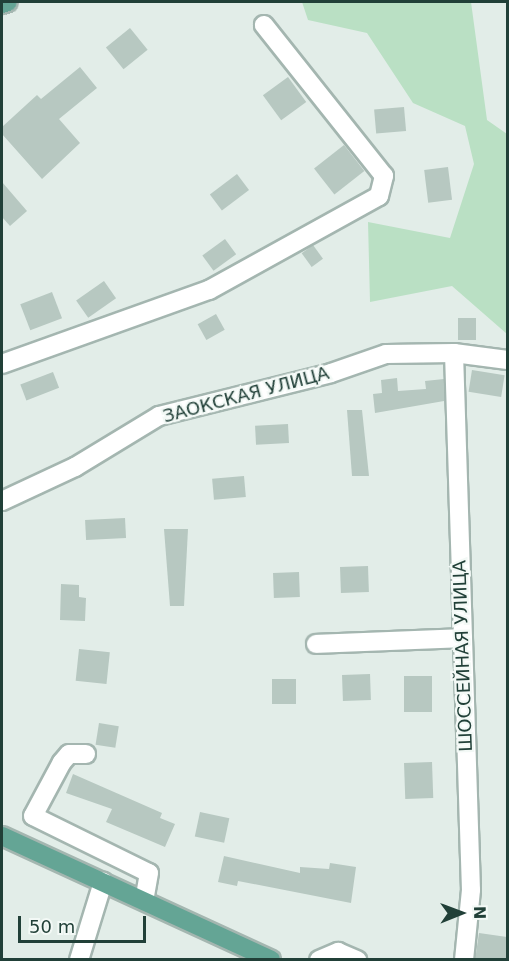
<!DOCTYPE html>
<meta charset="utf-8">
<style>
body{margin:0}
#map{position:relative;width:509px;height:961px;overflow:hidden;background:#e2ede8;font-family:"DejaVu Sans",sans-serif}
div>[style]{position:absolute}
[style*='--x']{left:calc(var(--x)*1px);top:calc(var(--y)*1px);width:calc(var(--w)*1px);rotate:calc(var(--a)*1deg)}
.green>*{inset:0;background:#bae0c4}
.building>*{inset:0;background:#b7c8c1;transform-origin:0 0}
.roads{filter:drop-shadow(2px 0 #a4b6b0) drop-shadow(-2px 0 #a4b6b0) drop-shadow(0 2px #a4b6b0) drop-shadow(0 -2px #a4b6b0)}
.minor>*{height:18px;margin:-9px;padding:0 9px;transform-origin:9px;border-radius:9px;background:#fff}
.major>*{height:18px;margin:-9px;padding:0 9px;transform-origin:9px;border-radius:9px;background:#64a595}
span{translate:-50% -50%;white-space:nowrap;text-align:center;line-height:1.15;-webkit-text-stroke:4.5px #f3f9f6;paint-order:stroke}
.street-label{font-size:18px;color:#214038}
.frame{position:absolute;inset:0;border:3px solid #214038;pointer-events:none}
.north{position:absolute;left:431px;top:883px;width:60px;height:60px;-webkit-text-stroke:4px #f3f9f6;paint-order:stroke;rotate:89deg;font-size:16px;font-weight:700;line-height:24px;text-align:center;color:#214038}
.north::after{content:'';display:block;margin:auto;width:21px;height:27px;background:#214038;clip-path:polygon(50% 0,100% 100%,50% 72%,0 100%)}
.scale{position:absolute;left:18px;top:916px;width:128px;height:27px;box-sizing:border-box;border:3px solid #214038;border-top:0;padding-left:8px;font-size:18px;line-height:21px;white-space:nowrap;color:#214038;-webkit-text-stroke:4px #f3f9f6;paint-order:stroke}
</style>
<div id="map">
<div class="green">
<div style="clip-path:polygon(302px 2px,471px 2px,487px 120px,507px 134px,507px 334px,452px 286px,370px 302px,368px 222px,450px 238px,474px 164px,465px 126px,413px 103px,367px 33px,308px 20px)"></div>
</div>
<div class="building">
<div style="left:130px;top:28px;width:28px;height:31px;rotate:51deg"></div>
<div style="clip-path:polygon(80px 67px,97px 88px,59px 119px,80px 143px,42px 179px,2px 134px,2px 127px,37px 95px,41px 99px)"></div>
<div style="left:288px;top:77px;width:31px;height:31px;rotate:54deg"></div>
<div style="left:404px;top:107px;width:24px;height:30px;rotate:85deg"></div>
<div style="left:344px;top:145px;width:33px;height:38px;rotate:52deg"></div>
<div style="left:448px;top:167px;width:33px;height:24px;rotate:83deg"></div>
<div style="left:237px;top:174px;width:20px;height:34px;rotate:53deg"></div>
<div style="clip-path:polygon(2px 182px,27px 211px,10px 226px,2px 217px)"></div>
<div style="left:225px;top:239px;width:19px;height:28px;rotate:54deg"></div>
<div style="left:313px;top:245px;width:17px;height:14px;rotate:54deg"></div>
<div style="left:104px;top:281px;width:21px;height:34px;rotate:55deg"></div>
<div style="left:52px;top:292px;width:28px;height:34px;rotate:69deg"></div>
<div style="left:216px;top:314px;width:18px;height:21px;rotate:61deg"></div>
<div style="left:458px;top:318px;width:18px;height:22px"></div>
<div style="left:472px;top:370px;width:33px;height:22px;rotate:9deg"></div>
<div style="left:53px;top:372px;width:17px;height:35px;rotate:69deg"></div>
<div style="clip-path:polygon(397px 378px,398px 391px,426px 389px,425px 381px,444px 379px,444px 401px,375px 413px,373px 394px,382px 393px,381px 380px)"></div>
<div style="clip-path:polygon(347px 410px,362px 410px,369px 476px,352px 476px)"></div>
<div style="left:288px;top:424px;width:19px;height:33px;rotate:87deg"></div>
<div style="left:244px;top:476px;width:21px;height:32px;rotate:85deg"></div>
<div style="left:125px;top:518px;width:20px;height:40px;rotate:87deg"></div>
<div style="clip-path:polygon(164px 529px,188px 529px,184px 606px,170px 606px)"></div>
<div style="left:368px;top:566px;width:26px;height:28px;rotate:88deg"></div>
<div style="left:299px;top:572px;width:25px;height:26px;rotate:88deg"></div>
<div style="clip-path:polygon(61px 584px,79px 585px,79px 597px,86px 598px,85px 621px,60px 620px)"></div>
<div style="left:79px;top:649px;width:31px;height:32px;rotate:6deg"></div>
<div style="left:370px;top:674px;width:26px;height:28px;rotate:88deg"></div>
<div style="left:404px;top:676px;width:28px;height:36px"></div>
<div style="left:272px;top:679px;width:24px;height:25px"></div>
<div style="left:99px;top:723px;width:20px;height:22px;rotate:9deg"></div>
<div style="left:432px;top:762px;width:36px;height:28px;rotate:88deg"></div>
<div style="clip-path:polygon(73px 774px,162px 813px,160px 818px,175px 824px,165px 847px,106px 822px,112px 809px,66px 793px)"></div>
<div style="left:200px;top:812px;width:30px;height:25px;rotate:12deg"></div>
<div style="clip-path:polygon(224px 856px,300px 873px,300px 867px,329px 869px,330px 863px,356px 867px,351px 903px,238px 881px,237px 886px,218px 882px)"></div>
<div style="clip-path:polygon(479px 933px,507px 937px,507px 960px,475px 960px)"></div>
</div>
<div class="roads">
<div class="minor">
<div style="--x:454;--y:353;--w:537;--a:88.19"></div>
<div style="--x:471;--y:890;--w:70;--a:95.7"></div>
<div style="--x:2;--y:364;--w:220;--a:-19.7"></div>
<div style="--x:209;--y:290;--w:194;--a:-28.9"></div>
<div style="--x:379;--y:196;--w:21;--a:-76"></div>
<div style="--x:384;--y:176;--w:193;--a:-128.5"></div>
<div style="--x:2;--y:501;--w:81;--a:-25"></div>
<div style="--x:75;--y:467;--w:98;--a:-31.3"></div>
<div style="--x:159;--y:416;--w:177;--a:-14"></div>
<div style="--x:331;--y:373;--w:58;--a:-19.1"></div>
<div style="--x:386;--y:354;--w:68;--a:-0.8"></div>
<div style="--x:454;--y:353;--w:54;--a:7.4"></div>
<div style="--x:316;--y:644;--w:147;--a:-2.3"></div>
<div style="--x:86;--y:754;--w:17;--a:180"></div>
<div style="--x:69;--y:754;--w:11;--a:131"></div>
<div style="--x:62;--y:762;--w:61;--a:118.2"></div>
<div style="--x:33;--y:816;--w:129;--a:26.2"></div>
<div style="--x:149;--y:873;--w:28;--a:100"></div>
<div style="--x:79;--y:960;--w:82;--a:-72.9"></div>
<div style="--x:319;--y:960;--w:21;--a:-23"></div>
<div style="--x:338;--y:952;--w:21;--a:23"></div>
</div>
<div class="major">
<div style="--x:2;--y:4;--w:6;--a:-18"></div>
<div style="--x:2;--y:836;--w:296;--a:24.7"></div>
</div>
</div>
<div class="street-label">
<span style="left:246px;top:395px;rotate:-15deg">ЗАОКСКАЯ УЛИЦА</span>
<span style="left:463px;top:656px;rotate:-92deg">ШОССЕЙНАЯ УЛИЦА</span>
</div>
<div class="frame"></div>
<div class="north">N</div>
<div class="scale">50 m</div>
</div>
